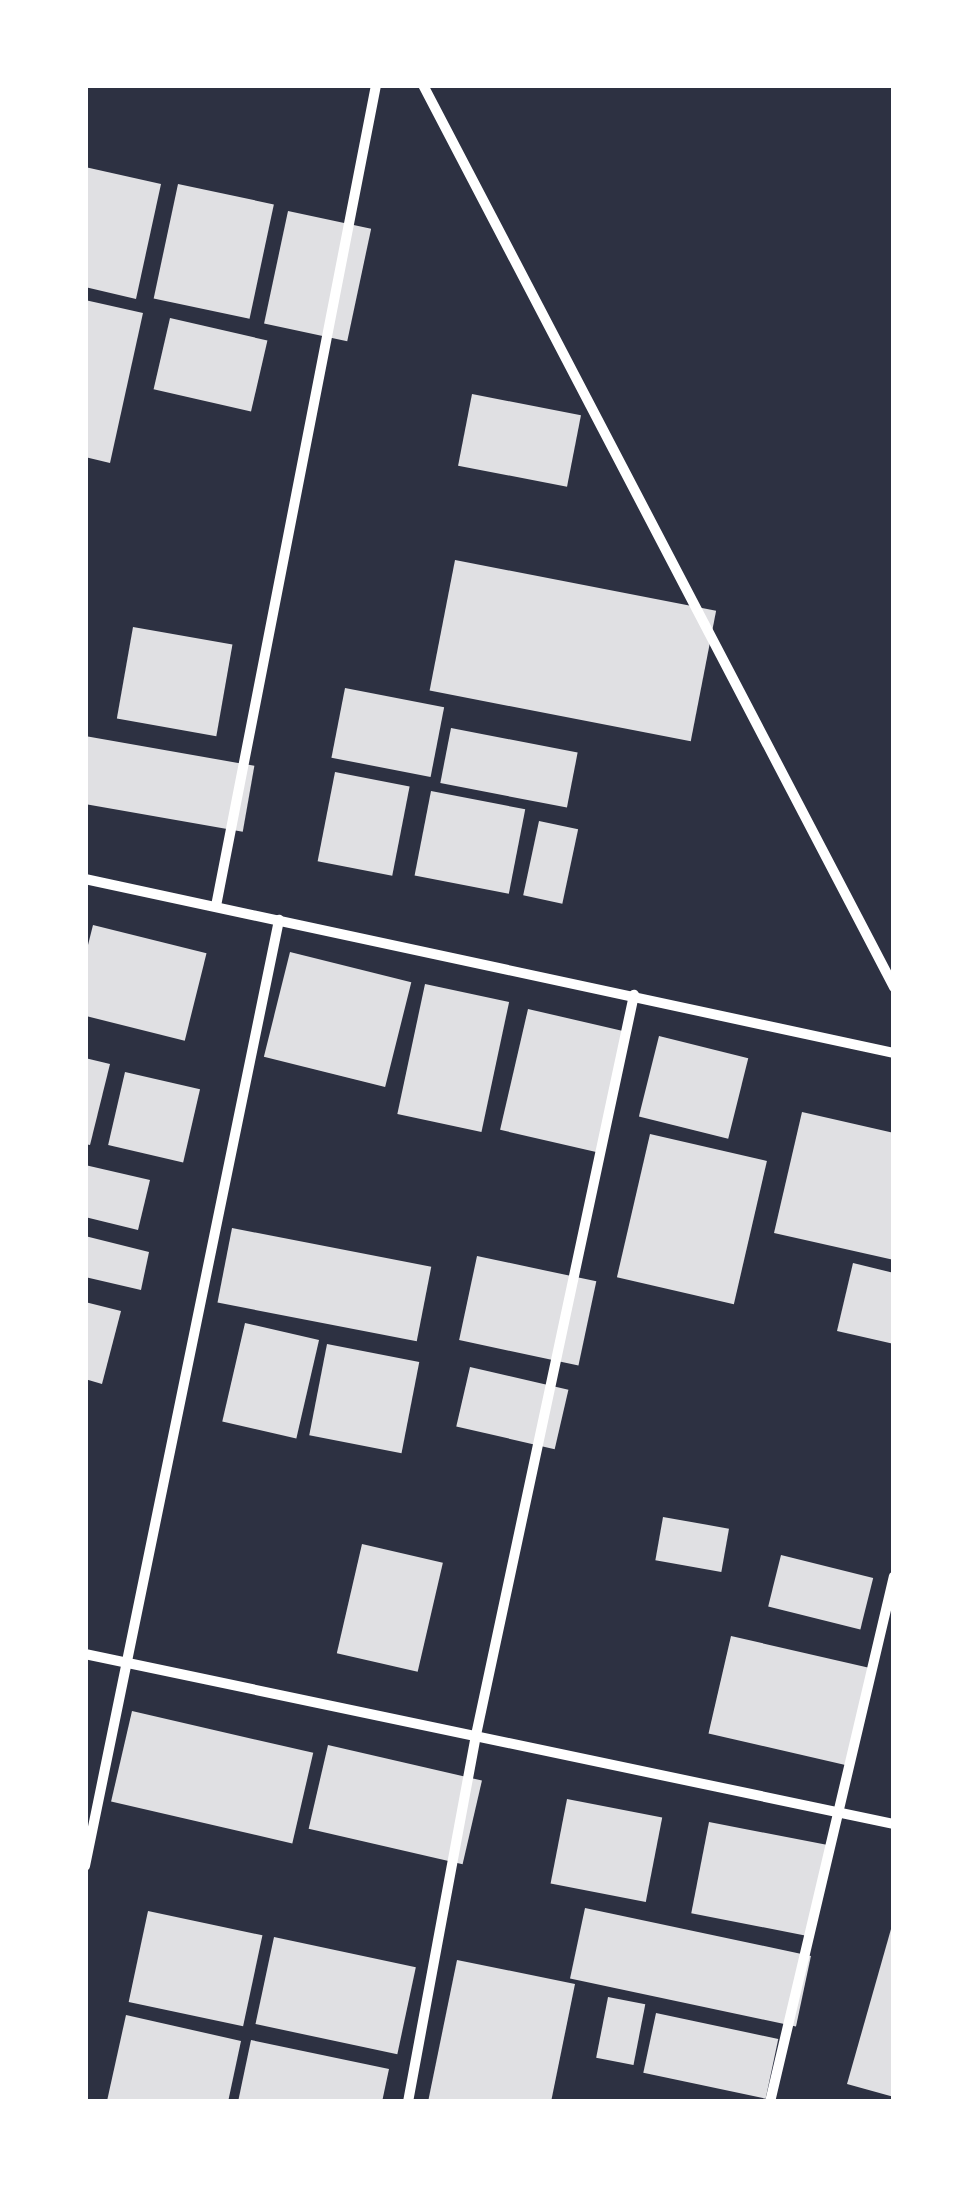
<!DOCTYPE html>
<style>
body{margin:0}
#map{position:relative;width:979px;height:2187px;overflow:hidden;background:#2d3142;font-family:"PT Sans",sans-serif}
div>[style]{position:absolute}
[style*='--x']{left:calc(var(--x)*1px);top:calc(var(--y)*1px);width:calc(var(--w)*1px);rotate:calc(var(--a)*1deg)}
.building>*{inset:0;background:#e0e0e3;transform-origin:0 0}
.minor>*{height:10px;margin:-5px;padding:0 5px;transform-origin:5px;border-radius:5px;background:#fff}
span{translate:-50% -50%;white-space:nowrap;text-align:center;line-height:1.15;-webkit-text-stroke:9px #fff;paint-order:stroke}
.frame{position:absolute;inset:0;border:88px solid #fff;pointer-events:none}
</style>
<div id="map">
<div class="building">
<div style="clip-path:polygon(85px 167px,161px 184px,136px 299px,85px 287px)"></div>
<div style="left:178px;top:184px;width:98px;height:117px;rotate:12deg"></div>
<div style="left:288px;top:211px;width:85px;height:115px;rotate:12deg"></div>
<div style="clip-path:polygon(85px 300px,143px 313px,110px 463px,85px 457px)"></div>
<div style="left:170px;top:318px;width:100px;height:73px;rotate:13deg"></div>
<div style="left:472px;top:394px;width:111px;height:73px;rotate:11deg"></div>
<div style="left:455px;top:560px;width:266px;height:133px;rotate:11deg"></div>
<div style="left:133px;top:627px;width:101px;height:93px;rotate:10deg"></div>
<div style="left:345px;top:688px;width:101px;height:71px;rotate:11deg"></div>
<div style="left:451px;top:728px;width:129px;height:56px;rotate:11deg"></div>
<div style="left:85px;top:736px;width:172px;height:67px;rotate:10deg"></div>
<div style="left:335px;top:772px;width:76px;height:91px;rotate:11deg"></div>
<div style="left:431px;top:791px;width:96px;height:86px;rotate:11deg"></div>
<div style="left:539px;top:821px;width:40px;height:76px;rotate:12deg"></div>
<div style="left:93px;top:925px;width:117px;height:90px;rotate:14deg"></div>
<div style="left:290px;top:952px;width:125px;height:108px;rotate:14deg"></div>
<div style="left:425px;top:984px;width:86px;height:133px;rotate:12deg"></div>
<div style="left:528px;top:1009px;width:103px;height:124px;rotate:13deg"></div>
<div style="left:659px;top:1036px;width:92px;height:83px;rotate:14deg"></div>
<div style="clip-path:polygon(85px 1058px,110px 1064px,90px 1145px,85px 1144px)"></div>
<div style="left:125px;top:1072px;width:77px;height:75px;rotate:13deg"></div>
<div style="clip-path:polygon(802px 1112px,894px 1133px,894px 1260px,774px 1233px)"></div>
<div style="left:650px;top:1134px;width:120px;height:147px;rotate:13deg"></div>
<div style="clip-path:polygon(85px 1165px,150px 1180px,138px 1230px,85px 1217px)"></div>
<div style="left:232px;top:1228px;width:203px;height:76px;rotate:11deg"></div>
<div style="clip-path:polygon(85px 1236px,149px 1252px,141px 1290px,85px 1277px)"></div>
<div style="left:477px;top:1256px;width:122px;height:86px;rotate:12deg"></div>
<div style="clip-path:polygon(853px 1263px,894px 1273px,894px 1344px,837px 1331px)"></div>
<div style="clip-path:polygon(85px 1302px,121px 1311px,102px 1384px,85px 1379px)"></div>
<div style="left:245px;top:1323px;width:76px;height:101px;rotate:13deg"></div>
<div style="left:327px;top:1344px;width:94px;height:93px;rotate:11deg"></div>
<div style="left:470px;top:1367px;width:101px;height:61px;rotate:13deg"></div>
<div style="left:663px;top:1517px;width:67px;height:44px;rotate:10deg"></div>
<div style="left:362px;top:1544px;width:83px;height:112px;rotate:13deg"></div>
<div style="left:781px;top:1555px;width:95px;height:53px;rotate:14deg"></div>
<div style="left:731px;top:1636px;width:146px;height:100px;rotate:13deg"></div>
<div style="left:132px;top:1711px;width:186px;height:93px;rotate:13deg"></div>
<div style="left:328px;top:1745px;width:158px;height:86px;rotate:13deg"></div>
<div style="left:567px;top:1799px;width:97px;height:86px;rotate:11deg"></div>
<div style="left:709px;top:1822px;width:121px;height:93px;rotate:11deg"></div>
<div style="left:585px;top:1908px;width:231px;height:72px;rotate:12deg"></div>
<div style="left:148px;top:1911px;width:117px;height:93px;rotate:12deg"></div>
<div style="clip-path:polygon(893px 1922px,894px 1922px,894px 2097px,847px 2084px)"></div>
<div style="left:274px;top:1937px;width:145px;height:89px;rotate:12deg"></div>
<div style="clip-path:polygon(457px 1960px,575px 1984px,551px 2102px,428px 2102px)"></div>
<div style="left:608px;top:1997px;width:38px;height:62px;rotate:11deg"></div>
<div style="left:656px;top:2013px;width:125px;height:61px;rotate:12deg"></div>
<div style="clip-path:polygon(126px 2015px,241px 2041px,228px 2102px,107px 2101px)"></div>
<div style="clip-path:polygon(251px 2040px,389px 2069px,382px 2102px,238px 2102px)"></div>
</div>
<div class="minor">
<div style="--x:423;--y:85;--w:1018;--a:62.43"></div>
<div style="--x:85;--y:879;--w:828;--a:12.14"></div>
<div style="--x:216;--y:906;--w:836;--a:-78.97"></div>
<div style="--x:85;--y:1654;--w:827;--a:11.87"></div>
<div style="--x:85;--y:1866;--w:966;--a:-78.41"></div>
<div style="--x:408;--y:2102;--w:373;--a:-79.5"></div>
<div style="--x:476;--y:1735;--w:757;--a:-77.95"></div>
<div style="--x:770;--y:2102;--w:540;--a:-76.74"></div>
</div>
<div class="frame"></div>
</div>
